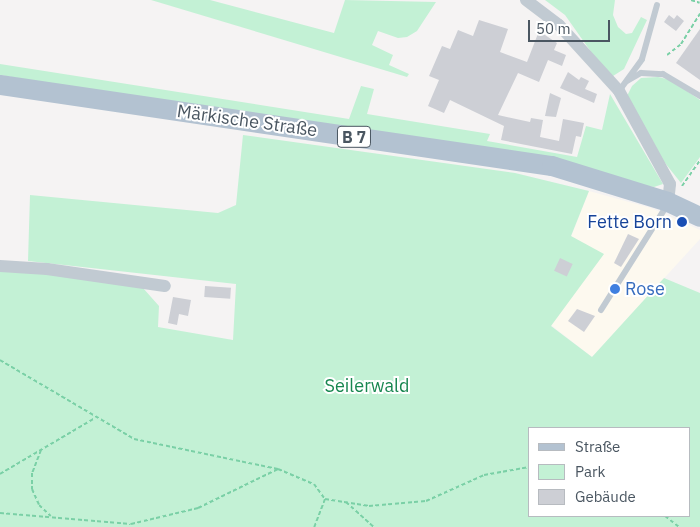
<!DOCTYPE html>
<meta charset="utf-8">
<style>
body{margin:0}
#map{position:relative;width:700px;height:527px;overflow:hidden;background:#f5f3f3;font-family:"IBM Plex Sans",sans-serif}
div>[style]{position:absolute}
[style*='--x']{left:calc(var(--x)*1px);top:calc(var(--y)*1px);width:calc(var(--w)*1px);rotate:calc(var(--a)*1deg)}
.commercial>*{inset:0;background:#fdf9ef}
.green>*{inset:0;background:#c3f1d5}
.building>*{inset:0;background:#cdcfd5;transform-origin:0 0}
.path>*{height:2px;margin-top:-1px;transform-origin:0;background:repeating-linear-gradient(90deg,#7ad0a6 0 4px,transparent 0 6.5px)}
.lane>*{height:6px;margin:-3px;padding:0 3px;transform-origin:3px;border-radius:3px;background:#c1cad2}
.street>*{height:12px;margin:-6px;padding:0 6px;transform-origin:6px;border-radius:6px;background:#c1cad2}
.primary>*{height:20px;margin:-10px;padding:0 10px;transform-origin:10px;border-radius:10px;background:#b3c2d1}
.dots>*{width:14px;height:14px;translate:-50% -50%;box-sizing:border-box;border:2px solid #fff;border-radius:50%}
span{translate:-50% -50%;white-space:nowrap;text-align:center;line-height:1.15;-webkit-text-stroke:4px #fff;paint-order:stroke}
.shield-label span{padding:1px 4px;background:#fff;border:1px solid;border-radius:4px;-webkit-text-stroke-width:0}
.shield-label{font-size:16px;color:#4a5661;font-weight:700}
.street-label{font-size:18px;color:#4a5661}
.transit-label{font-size:18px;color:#164399}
.right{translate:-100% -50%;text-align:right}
.shop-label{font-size:18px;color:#366cbe}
.left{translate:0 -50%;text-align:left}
.park-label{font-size:18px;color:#17864f}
.legend{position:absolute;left:528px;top:427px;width:162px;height:90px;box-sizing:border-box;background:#fff;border:1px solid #b7bbc0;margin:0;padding:6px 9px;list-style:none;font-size:15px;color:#4a5661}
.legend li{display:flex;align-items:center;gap:10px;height:25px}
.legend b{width:25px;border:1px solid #b7bbc0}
.scale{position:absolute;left:528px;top:20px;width:82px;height:22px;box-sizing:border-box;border:2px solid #4a5661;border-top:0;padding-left:6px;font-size:15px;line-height:18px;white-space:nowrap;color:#4a5661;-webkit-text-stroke:4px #fff;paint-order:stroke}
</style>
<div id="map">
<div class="commercial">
<div style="clip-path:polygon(589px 191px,651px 208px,700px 230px,700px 239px,592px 357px,551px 325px,603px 255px,571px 237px)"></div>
</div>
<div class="green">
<div style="clip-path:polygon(151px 0,210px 0,334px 33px,345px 0,436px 2px,417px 31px,407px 37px,398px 38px,378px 31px,372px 45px,393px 55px,389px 65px,409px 74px,407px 77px)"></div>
<div style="clip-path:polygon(545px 0,615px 0,613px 15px,618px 27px,626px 34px,632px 33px,641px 17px,647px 20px,624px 69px,613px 76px,606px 73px,565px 15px)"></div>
<div style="clip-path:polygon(0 64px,349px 119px,361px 86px,374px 89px,367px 114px,490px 134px,487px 141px,577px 157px,586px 126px,602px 130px,610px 94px,663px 184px,654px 187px,0 75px)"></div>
<div style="clip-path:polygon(658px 77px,671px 80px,700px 100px,700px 157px,681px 183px,657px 153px,627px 96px,632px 86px,641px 78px)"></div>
<div style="clip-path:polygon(evenodd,243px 135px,515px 173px,589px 191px,571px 236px,604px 254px,551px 326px,592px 357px,664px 278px,700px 293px,700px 527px,0 527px,0 271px,51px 274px,143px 288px,159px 306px,158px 327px,233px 340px,236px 284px,28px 261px,30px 195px,218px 213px,236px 205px,243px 135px,529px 428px,689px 428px,689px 516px,529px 516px,529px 428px)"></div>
</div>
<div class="building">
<div style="clip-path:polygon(669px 15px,674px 19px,677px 15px,684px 21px,676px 31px,664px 22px)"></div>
<div style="clip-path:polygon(479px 20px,508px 29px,500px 52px,527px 62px,539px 31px,557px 43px,554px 50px,566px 55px,562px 66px,548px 60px,539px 82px,518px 73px,498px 115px,530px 122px,531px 118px,543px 120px,540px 137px,559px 141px,563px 119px,584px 123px,581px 137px,576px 136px,572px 154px,501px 140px,504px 126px,450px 100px,444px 113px,428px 106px,439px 80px,429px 76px,442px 46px,450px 49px,458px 30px,473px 36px)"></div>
<div style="clip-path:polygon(700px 29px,700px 80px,676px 63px)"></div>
<div style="clip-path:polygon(568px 72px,579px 80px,581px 77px,589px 81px,585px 89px,597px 94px,594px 103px,560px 88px)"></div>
<div style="clip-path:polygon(550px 93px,561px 98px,556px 117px,545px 116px)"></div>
<div style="clip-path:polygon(628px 234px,639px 239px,621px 267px,614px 263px)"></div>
<div style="left:560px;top:258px;width:14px;height:14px;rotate:25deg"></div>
<div style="left:205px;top:286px;width:26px;height:11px;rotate:4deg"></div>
<div style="clip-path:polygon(173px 297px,191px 300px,188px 316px,179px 314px,177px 325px,168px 323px)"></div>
<div style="clip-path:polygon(577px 309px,595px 316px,584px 332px,568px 321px)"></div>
</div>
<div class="path">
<div style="--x:691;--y:0;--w:9;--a:18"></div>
<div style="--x:667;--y:55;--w:18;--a:-38"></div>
<div style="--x:681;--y:44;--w:36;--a:-58"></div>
<div style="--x:682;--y:186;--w:32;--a:-55"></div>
<div style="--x:0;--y:360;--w:156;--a:30.5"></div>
<div style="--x:134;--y:439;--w:147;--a:11.8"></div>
<div style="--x:278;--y:469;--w:39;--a:23"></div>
<div style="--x:314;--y:484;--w:19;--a:54"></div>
<div style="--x:325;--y:499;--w:30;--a:111"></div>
<div style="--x:41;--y:450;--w:25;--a:111"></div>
<div style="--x:32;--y:473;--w:16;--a:90"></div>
<div style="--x:32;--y:489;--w:17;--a:66"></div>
<div style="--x:39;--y:505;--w:16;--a:43"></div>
<div style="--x:0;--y:474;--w:110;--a:-30.5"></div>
<div style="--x:325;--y:499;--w:45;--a:9"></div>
<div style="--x:369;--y:506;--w:57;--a:-5"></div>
<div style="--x:426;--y:501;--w:64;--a:-24.1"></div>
<div style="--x:484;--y:475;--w:46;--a:-10.1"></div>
<div style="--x:346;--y:502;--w:38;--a:42"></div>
<div style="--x:0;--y:513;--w:131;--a:4.8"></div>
<div style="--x:131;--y:524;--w:69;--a:-13.4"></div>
<div style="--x:198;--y:508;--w:89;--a:-26"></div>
<div style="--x:665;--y:516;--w:18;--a:38"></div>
</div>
<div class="lane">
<div style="--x:627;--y:81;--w:16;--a:-30"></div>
<div style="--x:641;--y:73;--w:22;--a:3"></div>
<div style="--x:663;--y:74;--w:43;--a:30.7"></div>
<div style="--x:619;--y:91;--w:39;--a:-54"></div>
<div style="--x:642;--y:59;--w:56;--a:-74.5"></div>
<div style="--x:601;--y:310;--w:124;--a:-57.8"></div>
</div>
<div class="street">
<div style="--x:526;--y:0;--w:41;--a:37.1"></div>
<div style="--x:559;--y:25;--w:89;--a:47.7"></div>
<div style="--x:619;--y:91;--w:106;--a:61.3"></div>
<div style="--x:670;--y:184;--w:18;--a:96"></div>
<div style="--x:0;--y:266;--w:47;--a:3.7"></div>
<div style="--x:47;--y:269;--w:119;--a:8.2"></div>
</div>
<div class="primary">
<div style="--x:0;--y:85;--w:558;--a:8.35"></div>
<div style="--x:552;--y:166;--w:121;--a:17.2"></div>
<div style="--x:668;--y:202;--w:35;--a:25"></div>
</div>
<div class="dots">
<div style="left:682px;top:222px;background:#1a4fb4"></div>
<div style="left:615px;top:289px;background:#3f7fe0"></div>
</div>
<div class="shield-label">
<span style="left:354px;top:137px">B 7</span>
</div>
<div class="street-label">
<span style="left:247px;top:121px;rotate:8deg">Märkische Straße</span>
</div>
<div class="transit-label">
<span class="right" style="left:672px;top:222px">Fette Born</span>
</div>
<div class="shop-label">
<span class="left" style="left:625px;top:289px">Rose</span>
</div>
<div class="park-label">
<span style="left:367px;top:386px">Seilerwald</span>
</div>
<ul class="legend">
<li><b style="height:6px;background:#b3c2d1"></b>Straße</li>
<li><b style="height:14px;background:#c3f1d5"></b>Park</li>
<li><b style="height:14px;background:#cdcfd5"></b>Gebäude</li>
</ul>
<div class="scale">50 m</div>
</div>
